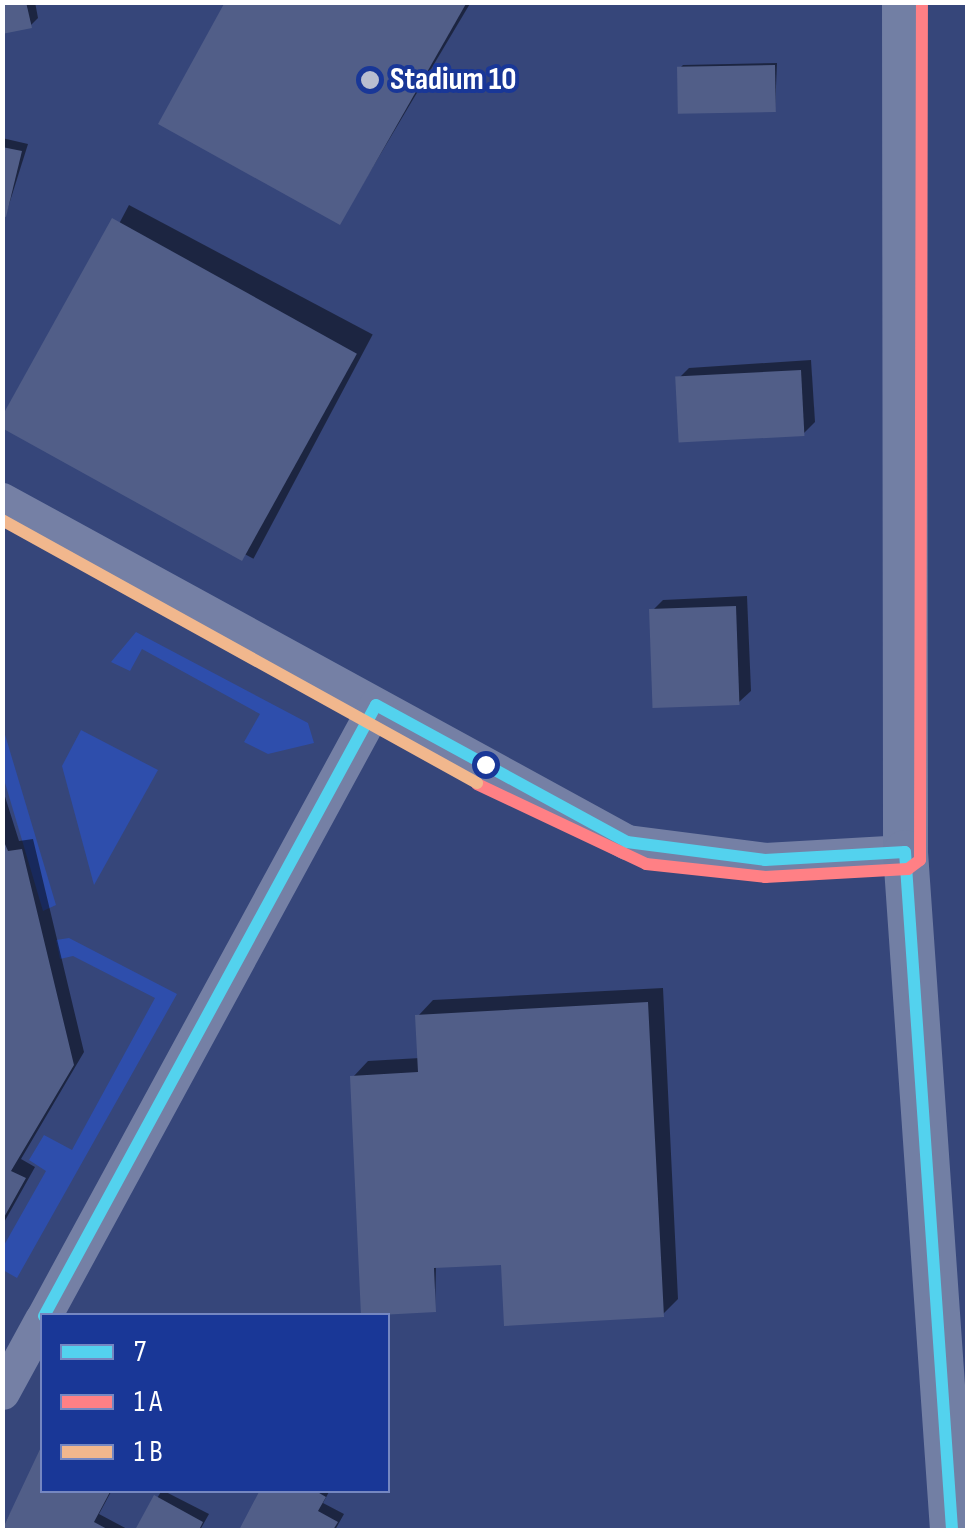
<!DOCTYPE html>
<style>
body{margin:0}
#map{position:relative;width:970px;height:1533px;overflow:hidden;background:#36467a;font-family:"Sofia Sans Condensed",sans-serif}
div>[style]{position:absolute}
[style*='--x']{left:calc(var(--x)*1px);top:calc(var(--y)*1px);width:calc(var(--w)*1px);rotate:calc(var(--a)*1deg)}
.green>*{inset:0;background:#2e4eac}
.shadow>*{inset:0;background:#0007;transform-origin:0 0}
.building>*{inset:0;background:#515e88;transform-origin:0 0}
.minor>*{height:35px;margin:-17.5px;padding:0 17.5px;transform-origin:17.5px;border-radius:17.5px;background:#7580a5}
.major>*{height:45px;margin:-22.5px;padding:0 22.5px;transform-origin:22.5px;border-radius:22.5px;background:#727fa4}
.bus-1>*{height:12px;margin:-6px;padding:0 6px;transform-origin:6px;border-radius:6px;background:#53d2ee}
.bus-2>*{height:12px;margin:-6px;padding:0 6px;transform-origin:6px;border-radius:6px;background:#ff8085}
.bus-3>*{height:12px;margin:-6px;padding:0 6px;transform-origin:6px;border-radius:6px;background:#f1b78d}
.dots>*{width:28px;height:28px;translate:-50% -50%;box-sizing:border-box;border:5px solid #193797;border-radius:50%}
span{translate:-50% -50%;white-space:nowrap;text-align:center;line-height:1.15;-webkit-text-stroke:8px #193797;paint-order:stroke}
.poi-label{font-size:32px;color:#fff;font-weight:700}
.left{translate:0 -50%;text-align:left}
.frame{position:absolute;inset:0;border:5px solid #fff;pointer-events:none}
.legend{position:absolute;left:40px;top:1313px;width:350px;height:180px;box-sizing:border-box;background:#193797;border:2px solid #7587c1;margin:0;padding:12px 18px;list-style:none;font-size:30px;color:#fff}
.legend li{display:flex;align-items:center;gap:20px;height:50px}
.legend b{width:50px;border:2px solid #7587c1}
</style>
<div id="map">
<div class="green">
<div style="clip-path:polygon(136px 632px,308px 723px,314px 743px,268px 754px,244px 742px,260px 714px,142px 649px,130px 671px,111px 662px)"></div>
<div style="clip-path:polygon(3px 728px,56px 905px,43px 911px,3px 776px)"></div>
<div style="clip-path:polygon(81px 730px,158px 770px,94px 885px,62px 766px)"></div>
<div style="clip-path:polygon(69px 938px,177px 994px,17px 1278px,3px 1270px,3px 1247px,46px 1171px,29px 1160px,44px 1135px,72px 1150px,155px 998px,73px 956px,60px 959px,56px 940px)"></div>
</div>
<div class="shadow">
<div style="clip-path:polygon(2px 2px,35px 2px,38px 18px,31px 25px)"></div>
<div style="clip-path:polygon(228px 2px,471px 2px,340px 222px)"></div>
<div style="clip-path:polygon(777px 63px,775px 110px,680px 68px,683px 65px)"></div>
<div style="clip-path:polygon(2px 138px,28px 144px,6px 214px,2px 213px)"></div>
<div style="left:129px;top:205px;width:276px;height:254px;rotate:28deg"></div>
<div style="clip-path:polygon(811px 360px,815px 422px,804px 433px,677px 380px,689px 368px)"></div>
<div style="clip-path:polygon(747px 596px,751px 691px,739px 702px,652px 611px,663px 600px)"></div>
<div style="clip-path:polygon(2px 787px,19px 841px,33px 839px,84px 1052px,21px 1159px,35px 1167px,2px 1226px)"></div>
<div style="clip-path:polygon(663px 988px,678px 1299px,663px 1314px,503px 1262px,436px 1266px,435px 1310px,353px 1077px,368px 1061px,420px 1058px,418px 1016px,433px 1000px)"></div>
<div style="clip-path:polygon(42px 1450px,42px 1490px,112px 1490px,99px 1514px,129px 1530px,2px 1530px)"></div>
<div style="clip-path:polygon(162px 1490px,209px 1514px,200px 1530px,138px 1530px)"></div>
<div style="clip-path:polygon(263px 1490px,330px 1490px,323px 1503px,344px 1514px,335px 1530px,241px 1530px)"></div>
</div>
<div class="building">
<div style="clip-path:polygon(2px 2px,26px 2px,32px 28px,2px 34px)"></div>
<div style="clip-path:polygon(225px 2px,467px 2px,340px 225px,158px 124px)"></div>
<div style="left:775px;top:65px;width:47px;height:98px;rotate:89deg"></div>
<div style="clip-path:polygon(2px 147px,22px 151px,6px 217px,2px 216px)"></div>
<div style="left:112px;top:218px;width:280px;height:237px;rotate:29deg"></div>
<div style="left:801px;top:370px;width:66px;height:126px;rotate:87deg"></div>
<div style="left:736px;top:606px;width:99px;height:87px;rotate:88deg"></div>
<div style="clip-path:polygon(2px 837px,8px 851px,22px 849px,74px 1065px,11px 1171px,26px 1178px,2px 1221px)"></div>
<div style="clip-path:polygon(648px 1002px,664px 1317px,504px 1326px,501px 1265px,434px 1268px,436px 1312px,361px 1316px,350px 1076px,418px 1072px,415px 1015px)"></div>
<div style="clip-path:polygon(42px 1445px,42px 1490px,111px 1490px,94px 1522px,109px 1530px,2px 1530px)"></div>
<div style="clip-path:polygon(260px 1490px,314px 1490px,326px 1497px,318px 1511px,338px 1522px,333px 1530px,239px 1530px)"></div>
<div style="clip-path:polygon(154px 1495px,203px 1522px,199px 1530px,135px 1530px)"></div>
</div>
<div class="minor">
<div style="--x:2;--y:500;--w:712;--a:28.69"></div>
<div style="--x:627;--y:842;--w:139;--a:7.4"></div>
<div style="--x:765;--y:860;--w:140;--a:-3.3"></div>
<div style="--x:44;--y:1316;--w:695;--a:-61.48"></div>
<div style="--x:2;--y:1392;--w:83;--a:-61.3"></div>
</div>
<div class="major">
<div style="--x:904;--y:2;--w:850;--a:89.93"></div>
<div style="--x:905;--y:852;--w:680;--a:86.03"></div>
</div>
<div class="bus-1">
<div style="--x:44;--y:1316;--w:695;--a:-61.48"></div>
<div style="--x:376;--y:705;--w:286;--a:28.6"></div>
<div style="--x:627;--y:842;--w:139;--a:7.4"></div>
<div style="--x:765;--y:860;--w:140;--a:-3.3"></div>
<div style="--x:905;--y:852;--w:680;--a:86.03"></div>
</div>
<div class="bus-2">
<div style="--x:477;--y:784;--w:187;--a:25.3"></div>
<div style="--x:646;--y:864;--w:120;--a:6.2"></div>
<div style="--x:765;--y:877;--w:143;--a:-3.2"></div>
<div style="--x:908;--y:869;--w:15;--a:-37"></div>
<div style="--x:920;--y:860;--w:858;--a:-89.87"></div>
</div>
<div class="bus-3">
<div style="--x:2;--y:520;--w:543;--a:28.97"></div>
</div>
<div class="dots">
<div style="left:370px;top:80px;background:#b9bed0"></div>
<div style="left:486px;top:765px;background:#fff"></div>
</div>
<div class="poi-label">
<span class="left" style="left:390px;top:80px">Stadium 10</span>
</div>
<div class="frame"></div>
<ul class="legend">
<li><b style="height:12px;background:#53d2ee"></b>7</li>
<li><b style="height:12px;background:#ff8085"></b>1 A</li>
<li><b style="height:12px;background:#f1b78d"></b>1 B</li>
</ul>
</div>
